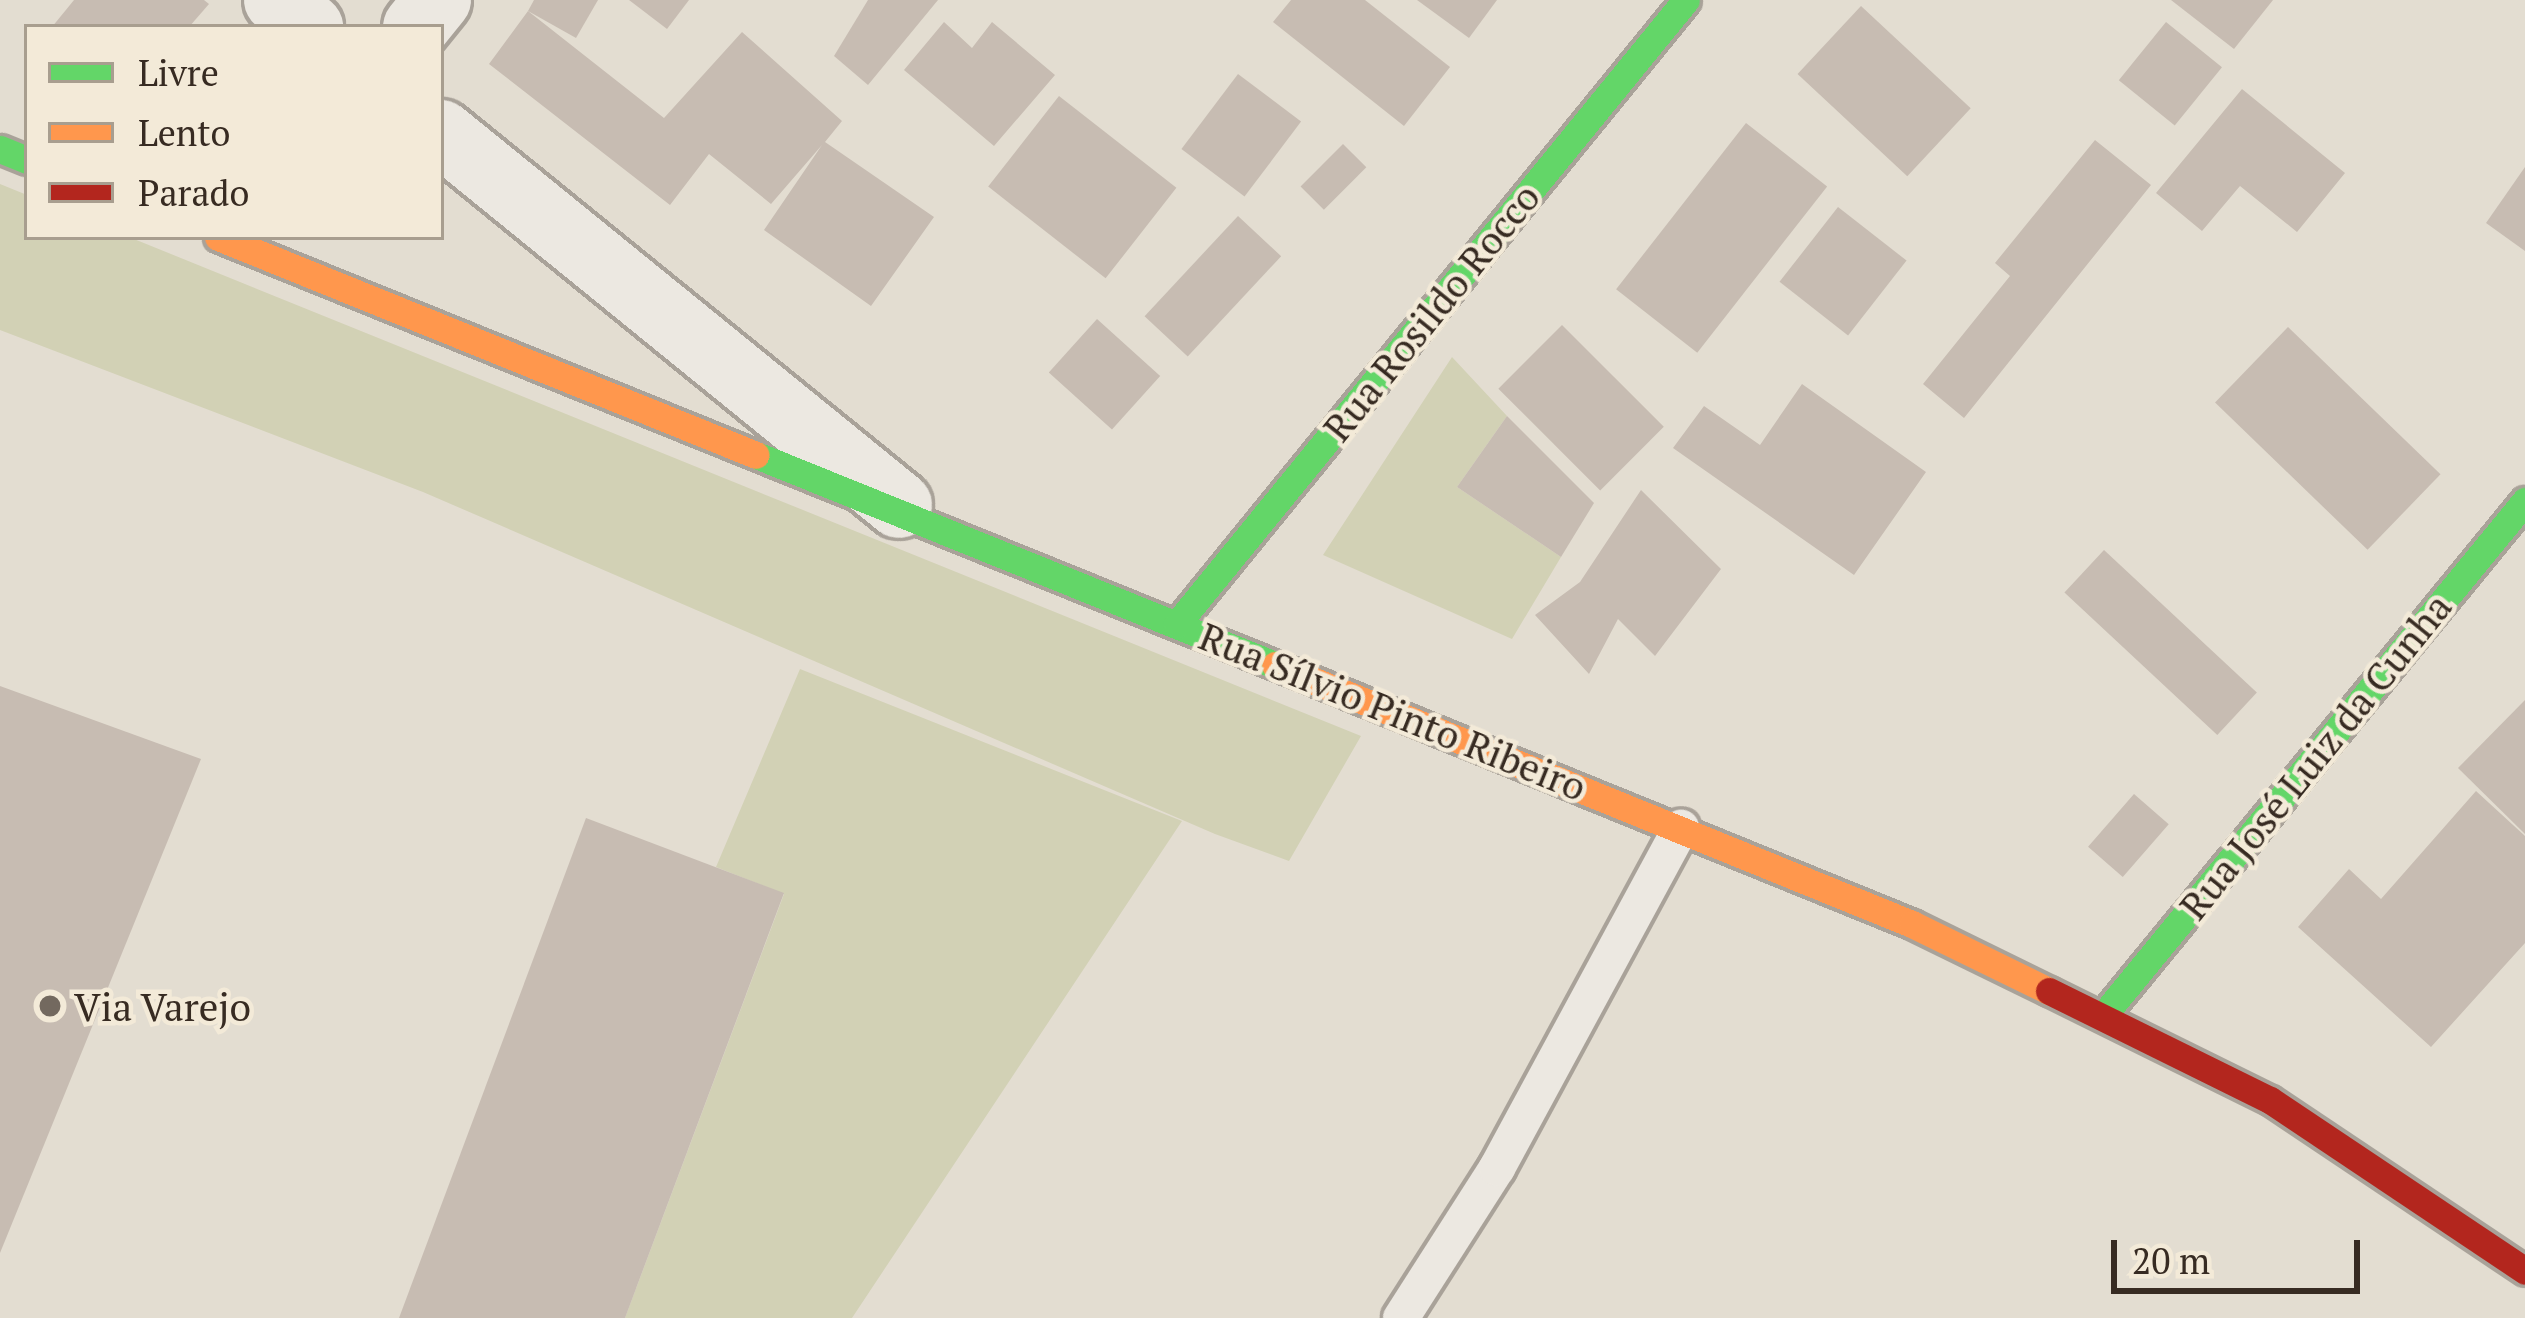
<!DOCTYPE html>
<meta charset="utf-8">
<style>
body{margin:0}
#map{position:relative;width:2525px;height:1318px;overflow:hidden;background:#e3ddd1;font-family:"PT Serif",serif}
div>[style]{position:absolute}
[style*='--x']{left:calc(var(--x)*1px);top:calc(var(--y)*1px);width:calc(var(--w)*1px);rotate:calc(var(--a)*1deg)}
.green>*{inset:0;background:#d2d1b5}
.building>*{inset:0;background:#c7bcb2;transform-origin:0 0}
.roads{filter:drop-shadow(3px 0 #a9a299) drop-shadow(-3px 0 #a9a299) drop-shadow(0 3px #a9a299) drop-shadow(0 -3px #a9a299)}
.lane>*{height:36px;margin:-18px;padding:0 18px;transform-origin:18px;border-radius:18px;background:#ece8e1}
.street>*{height:66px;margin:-33px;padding:0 33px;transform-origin:33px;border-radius:33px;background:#ece8e1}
.fast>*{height:27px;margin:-13.5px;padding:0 13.5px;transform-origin:13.5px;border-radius:13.5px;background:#63d668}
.slow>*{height:27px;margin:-13.5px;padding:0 13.5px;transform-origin:13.5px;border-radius:13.5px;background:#ff974d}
.jam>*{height:27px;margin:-13.5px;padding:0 13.5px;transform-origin:13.5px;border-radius:13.5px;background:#b3261e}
.dots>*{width:33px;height:33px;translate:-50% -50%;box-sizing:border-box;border:6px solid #f3ead8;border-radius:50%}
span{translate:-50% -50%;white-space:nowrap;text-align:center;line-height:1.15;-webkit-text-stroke:9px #f3ead8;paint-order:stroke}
.street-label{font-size:39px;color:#372b22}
.poi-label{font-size:39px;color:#372b22}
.left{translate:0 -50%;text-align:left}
.legend{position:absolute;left:24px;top:24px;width:420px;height:216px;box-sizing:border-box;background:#f3ead8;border:3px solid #a89e8f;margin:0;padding:15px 21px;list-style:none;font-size:36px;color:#372b22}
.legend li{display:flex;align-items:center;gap:24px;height:60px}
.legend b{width:60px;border:3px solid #a89e8f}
.scale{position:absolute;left:2111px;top:1240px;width:249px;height:54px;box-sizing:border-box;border:6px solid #372b22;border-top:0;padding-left:15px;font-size:36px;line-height:42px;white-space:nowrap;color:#372b22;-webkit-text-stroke:9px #f3ead8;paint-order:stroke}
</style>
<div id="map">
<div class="green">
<div style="clip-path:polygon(0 184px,27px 195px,27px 237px,129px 237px,1361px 736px,1289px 861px,1215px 834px,423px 492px,0 330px)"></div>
<div style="clip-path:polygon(1452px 357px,1507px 416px,1457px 487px,1561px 557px,1512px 639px,1323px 555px)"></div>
<div style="clip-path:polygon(800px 669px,1182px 821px,852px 1318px,625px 1318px,784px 894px,716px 867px)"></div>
</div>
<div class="building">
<div style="clip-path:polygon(74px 0,204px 0,209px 4px,189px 27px,52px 27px)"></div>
<div style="clip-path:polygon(534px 0,598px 0,576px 38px,528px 11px)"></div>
<div style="clip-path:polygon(629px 0,689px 0,667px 29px)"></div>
<div style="clip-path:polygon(868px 0,938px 0,868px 85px,834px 56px)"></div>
<div style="clip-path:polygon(1291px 0,1365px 0,1450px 67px,1404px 126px,1273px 22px)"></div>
<div style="clip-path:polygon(1417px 0,1497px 0,1469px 38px)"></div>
<div style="clip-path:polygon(2171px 0,2273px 0,2234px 49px)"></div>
<div style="left:1861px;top:6px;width:150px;height:93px;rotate:43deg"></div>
<div style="clip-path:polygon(528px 11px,664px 118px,742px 32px,842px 121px,825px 142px,934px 217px,871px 306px,764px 230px,822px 145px,771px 204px,709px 154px,670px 205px,489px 64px)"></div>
<div style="clip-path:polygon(944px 22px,972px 48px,992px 22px,1055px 75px,994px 146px,904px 70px)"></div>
<div style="left:2166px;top:22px;width:72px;height:75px;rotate:39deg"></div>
<div style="left:1238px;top:74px;width:79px;height:94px;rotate:37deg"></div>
<div style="clip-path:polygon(2242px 89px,2345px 173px,2297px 232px,2240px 186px,2202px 231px,2156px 193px)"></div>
<div style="left:1059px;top:96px;width:149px;height:115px;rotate:38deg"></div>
<div style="left:1746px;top:123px;width:103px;height:211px;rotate:38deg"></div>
<div style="clip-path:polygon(2095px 140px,2151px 185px,1964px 418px,1923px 384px,2010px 276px,1995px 263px)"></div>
<div style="left:1343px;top:144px;width:33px;height:60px;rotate:45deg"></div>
<div style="clip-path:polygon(2525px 167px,2525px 251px,2486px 223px)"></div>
<div style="left:1838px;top:207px;width:87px;height:95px;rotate:38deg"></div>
<div style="left:1238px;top:216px;width:59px;height:137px;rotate:43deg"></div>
<div style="left:1097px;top:319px;width:85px;height:72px;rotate:42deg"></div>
<div style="left:1562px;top:325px;width:144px;height:90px;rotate:45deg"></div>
<div style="left:2288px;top:327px;width:212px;height:105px;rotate:44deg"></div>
<div style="clip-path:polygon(1802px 384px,1926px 472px,1854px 575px,1673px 448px,1704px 406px,1760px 445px)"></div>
<div style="clip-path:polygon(1507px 416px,1594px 503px,1561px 557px,1457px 487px)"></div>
<div style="clip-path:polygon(1641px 490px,1721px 569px,1655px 656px,1618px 619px,1589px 674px,1535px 615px,1580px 582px)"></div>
<div style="left:2104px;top:550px;width:209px;height:58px;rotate:43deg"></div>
<div style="clip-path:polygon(0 686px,201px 759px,0 1253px)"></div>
<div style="clip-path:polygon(2525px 700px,2525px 834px,2458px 768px)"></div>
<div style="clip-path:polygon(2476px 791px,2525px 836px,2525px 943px,2431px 1047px,2298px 927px,2349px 869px,2381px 899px)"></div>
<div style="left:2134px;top:794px;width:46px;height:70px;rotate:41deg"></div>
<div style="clip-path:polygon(586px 818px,784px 893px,625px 1318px,399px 1318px)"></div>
</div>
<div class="roads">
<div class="lane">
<div style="--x:1401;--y:1318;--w:178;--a:-57.4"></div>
<div style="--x:1497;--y:1168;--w:387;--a:-61.6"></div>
</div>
<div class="street">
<div style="--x:277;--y:0;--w:43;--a:39.3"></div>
<div style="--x:416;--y:27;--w:35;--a:-51"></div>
<div style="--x:441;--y:133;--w:590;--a:39.08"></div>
</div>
<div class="fast">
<div style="--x:0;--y:149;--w:29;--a:22"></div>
<div style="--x:756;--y:455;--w:560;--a:22.03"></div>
<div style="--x:1177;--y:624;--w:805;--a:-50.8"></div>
<div style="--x:2106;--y:1012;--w:661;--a:-50.65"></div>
</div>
<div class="slow">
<div style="--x:218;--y:237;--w:580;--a:22.06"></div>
<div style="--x:1275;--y:665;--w:688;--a:22.13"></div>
<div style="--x:1912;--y:924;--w:153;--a:26.1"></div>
</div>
<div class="jam">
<div style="--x:2049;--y:991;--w:246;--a:26.3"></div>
<div style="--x:2270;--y:1100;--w:307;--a:33.8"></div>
</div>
</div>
<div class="dots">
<div style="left:50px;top:1006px;background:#73695f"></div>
</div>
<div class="street-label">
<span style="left:1431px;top:312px;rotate:-51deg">Rua Rosildo Rocco</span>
<span style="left:1393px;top:711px;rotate:22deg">Rua Sílvio Pinto Ribeiro</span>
<span style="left:2315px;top:756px;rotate:-51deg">Rua José Luiz da Cunha</span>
</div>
<div class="poi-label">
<span class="left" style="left:74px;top:1006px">Via Varejo</span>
</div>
<ul class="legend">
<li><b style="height:15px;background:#63d668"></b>Livre</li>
<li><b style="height:15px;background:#ff974d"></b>Lento</li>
<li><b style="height:15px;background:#b3261e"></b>Parado</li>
</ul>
<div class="scale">20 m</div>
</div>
